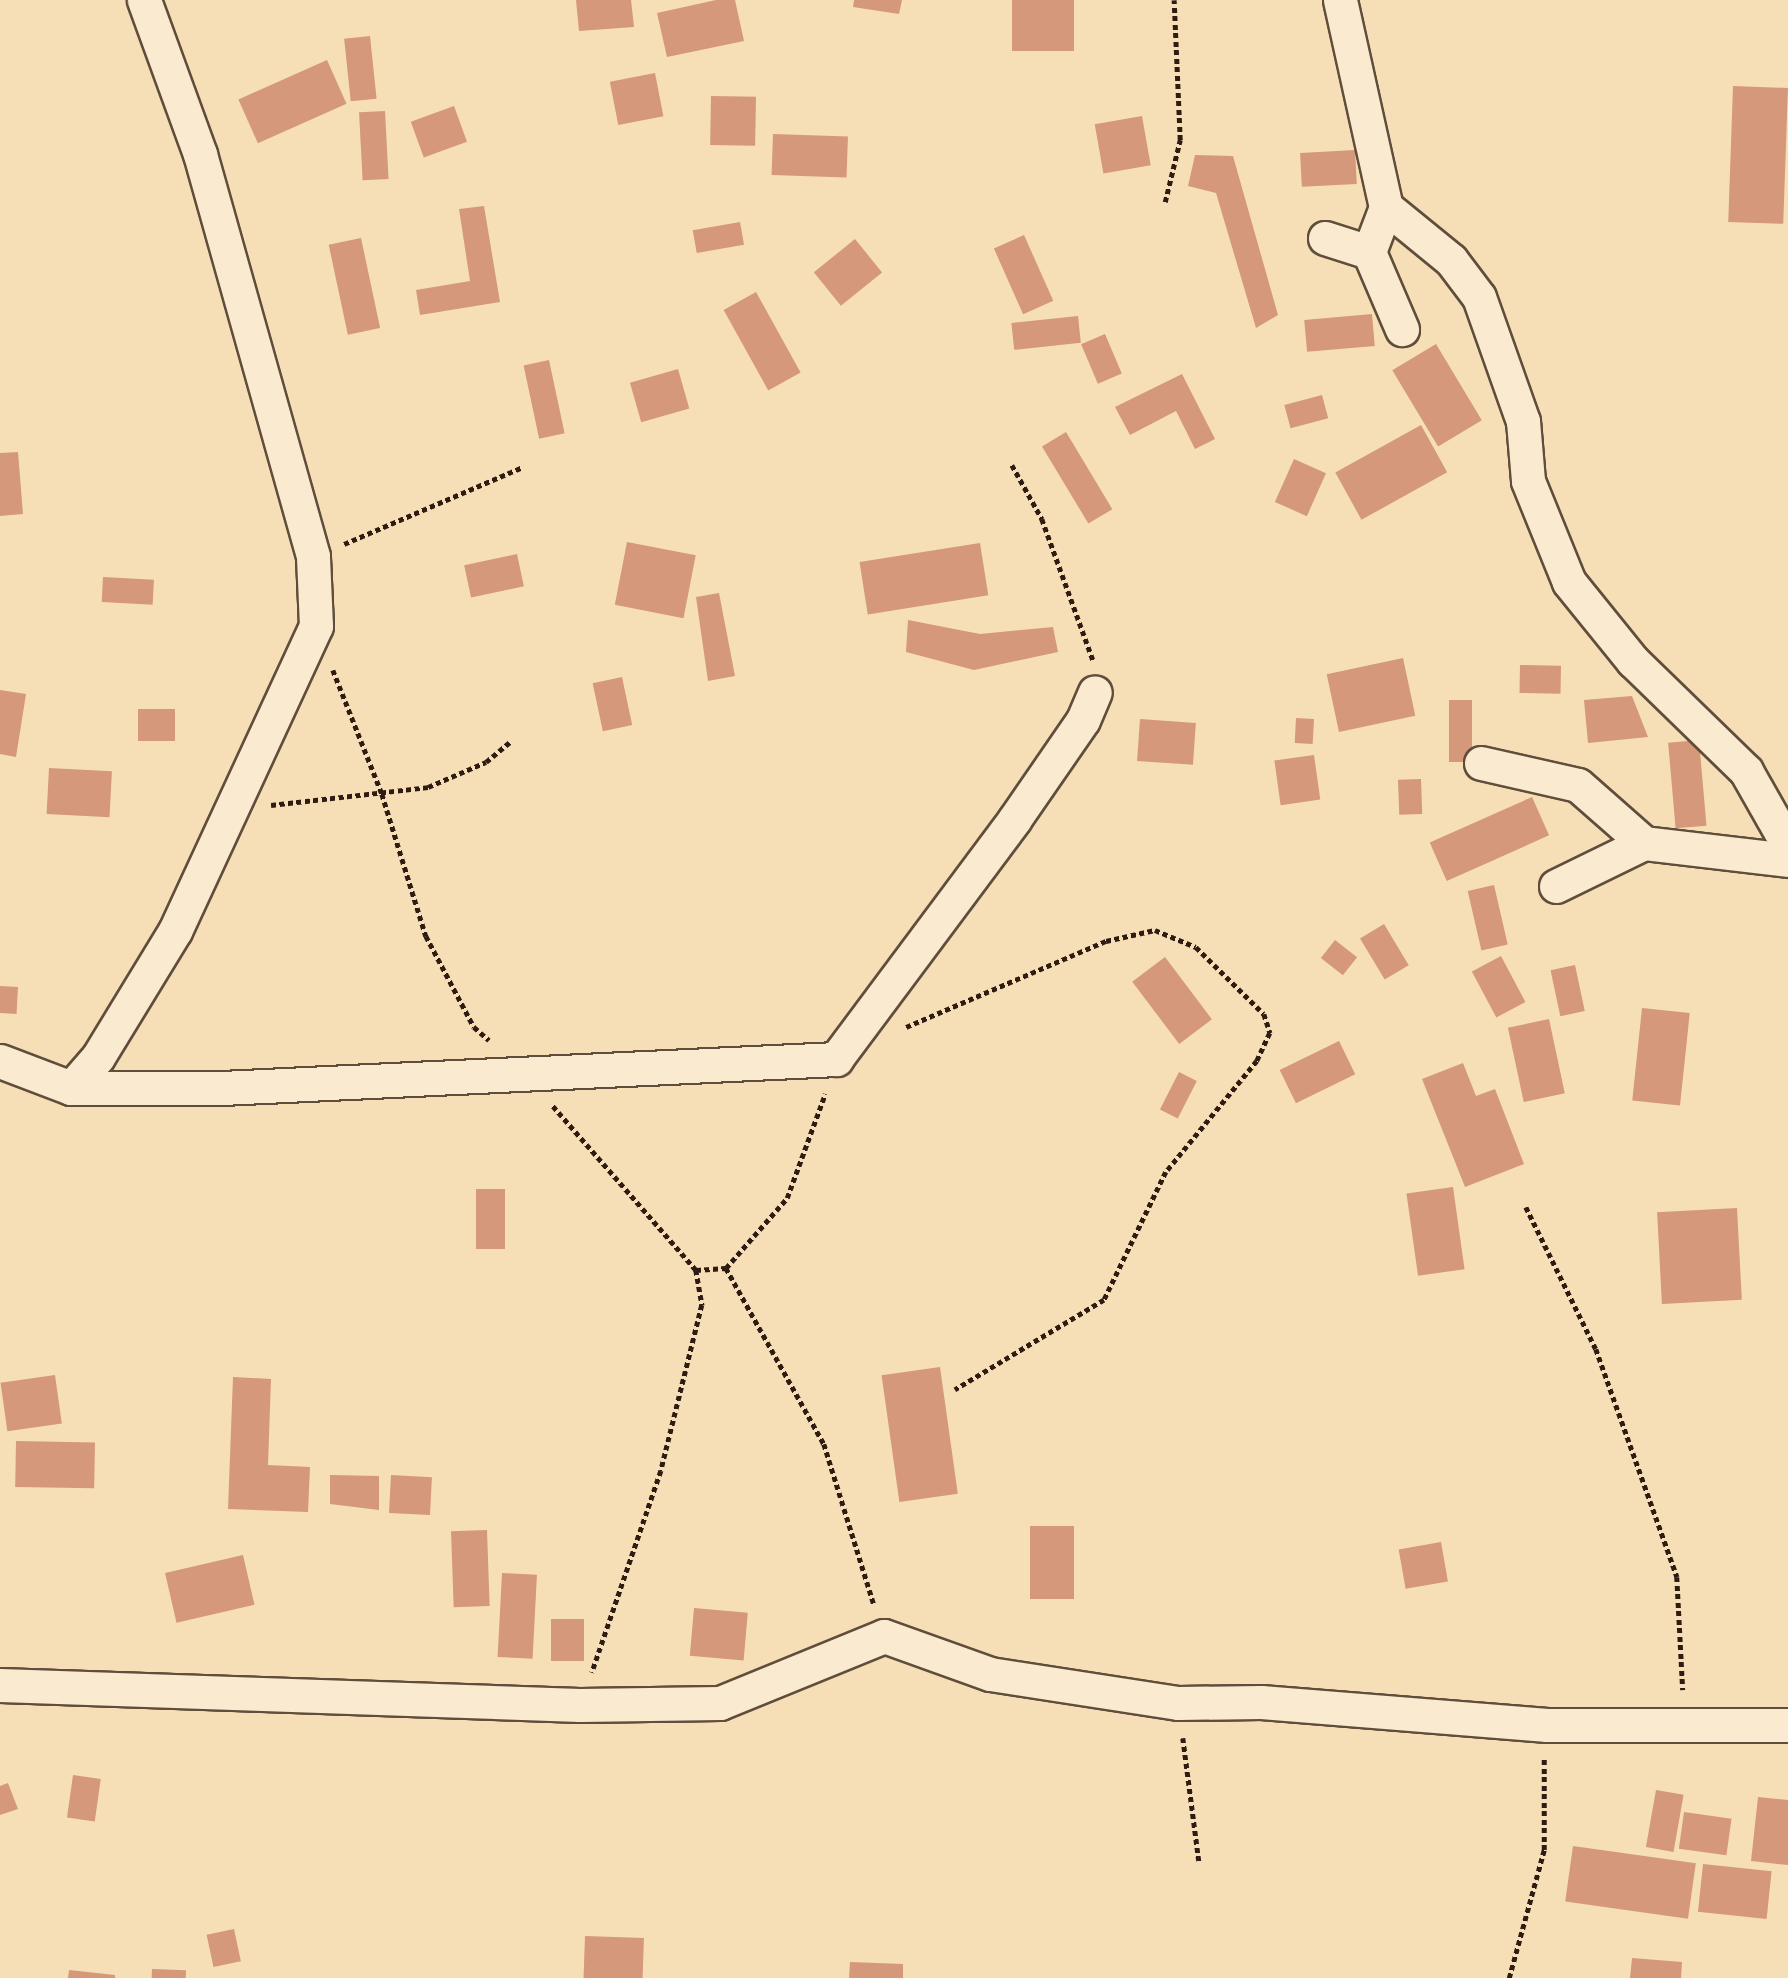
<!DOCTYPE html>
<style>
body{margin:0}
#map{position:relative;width:1788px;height:1978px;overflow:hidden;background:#f6dfb6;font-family:"Libre Caslon Text",serif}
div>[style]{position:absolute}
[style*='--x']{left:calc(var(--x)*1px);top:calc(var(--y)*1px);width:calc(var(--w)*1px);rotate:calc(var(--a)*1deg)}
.building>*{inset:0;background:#d5987a;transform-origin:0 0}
.path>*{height:4.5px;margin-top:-2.25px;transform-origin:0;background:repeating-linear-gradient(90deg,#2e1c12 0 5px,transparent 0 8.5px)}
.roads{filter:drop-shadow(2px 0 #604d3b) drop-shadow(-2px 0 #604d3b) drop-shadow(0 2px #604d3b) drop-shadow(0 -2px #604d3b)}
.minor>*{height:33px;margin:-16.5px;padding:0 16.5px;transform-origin:16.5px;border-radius:16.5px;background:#f9ead0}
span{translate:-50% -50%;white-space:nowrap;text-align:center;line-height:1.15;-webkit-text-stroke:7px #f9ead0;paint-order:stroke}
</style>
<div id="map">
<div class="building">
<div style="clip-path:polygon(576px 0,631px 0,634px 27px,579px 31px)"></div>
<div style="clip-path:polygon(716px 0,735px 0,744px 41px,667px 57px,657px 13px)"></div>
<div style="clip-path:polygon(854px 0,902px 0,899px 14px,853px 7px)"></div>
<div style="left:1012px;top:0;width:62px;height:51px"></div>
<div style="left:370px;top:36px;width:63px;height:26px;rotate:84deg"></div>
<div style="left:327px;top:60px;width:48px;height:97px;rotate:66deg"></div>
<div style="left:655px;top:73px;width:44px;height:46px;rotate:79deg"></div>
<div style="left:1733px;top:86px;width:55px;height:136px;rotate:2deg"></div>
<div style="left:711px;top:96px;width:45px;height:49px;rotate:1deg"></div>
<div style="left:454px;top:106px;width:38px;height:46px;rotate:70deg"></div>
<div style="left:385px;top:111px;width:68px;height:26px;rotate:87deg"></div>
<div style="left:1142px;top:116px;width:50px;height:48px;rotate:80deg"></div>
<div style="left:773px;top:134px;width:75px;height:41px;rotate:2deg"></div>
<div style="left:1355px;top:150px;width:34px;height:55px;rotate:87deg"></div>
<div style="clip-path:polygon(1195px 155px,1233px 156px,1278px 315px,1256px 328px,1216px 193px,1188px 186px)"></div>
<div style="clip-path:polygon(484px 206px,500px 302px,420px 315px,416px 290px,470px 281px,459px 209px)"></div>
<div style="left:740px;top:222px;width:23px;height:48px;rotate:80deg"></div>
<div style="left:1024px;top:235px;width:72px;height:33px;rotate:66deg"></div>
<div style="left:361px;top:238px;width:92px;height:33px;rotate:78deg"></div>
<div style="left:855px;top:239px;width:43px;height:53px;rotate:51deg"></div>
<div style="left:756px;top:292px;width:92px;height:37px;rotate:61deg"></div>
<div style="left:1372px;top:314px;width:32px;height:68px;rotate:85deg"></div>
<div style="left:1078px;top:316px;width:27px;height:67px;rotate:84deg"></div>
<div style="left:1105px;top:334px;width:43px;height:26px;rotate:67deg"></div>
<div style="left:1436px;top:344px;width:89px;height:51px;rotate:59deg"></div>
<div style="left:549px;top:360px;width:75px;height:26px;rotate:78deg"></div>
<div style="left:678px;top:369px;width:41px;height:50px;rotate:74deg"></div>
<div style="clip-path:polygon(1182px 374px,1215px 439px,1195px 449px,1176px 411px,1130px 435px,1115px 407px)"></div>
<div style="left:1322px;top:395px;width:24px;height:39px;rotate:75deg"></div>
<div style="left:1421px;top:425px;width:54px;height:98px;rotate:61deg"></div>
<div style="left:1066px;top:432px;width:90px;height:28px;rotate:59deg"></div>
<div style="clip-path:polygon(18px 452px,23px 514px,0 516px,0 453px)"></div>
<div style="left:1294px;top:459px;width:35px;height:47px;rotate:24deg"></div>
<div style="left:627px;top:542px;width:70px;height:64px;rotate:11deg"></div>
<div style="left:980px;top:543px;width:53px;height:122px;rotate:81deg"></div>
<div style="left:517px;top:554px;width:33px;height:54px;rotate:78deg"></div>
<div style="left:103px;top:577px;width:51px;height:25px;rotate:3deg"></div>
<div style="clip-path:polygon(719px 593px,735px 676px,708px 681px,696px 597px)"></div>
<div style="clip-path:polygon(908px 620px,980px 634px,1053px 627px,1058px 652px,974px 670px,906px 652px)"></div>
<div style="left:1403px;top:658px;width:59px;height:78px;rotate:78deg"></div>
<div style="left:1520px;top:665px;width:41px;height:28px;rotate:1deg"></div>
<div style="left:622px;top:677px;width:49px;height:30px;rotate:78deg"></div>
<div style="clip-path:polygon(0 690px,26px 694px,16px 757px,0 754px)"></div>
<div style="clip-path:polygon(1632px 696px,1648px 737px,1588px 743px,1584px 700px)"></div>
<div style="left:1449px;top:700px;width:23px;height:62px"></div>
<div style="left:138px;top:709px;width:37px;height:32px"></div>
<div style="left:1296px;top:718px;width:18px;height:25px;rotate:3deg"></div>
<div style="left:1140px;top:719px;width:56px;height:42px;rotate:4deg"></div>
<div style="left:1699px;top:740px;width:86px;height:31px;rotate:85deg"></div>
<div style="left:1314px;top:755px;width:45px;height:40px;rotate:82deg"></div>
<div style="left:49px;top:768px;width:63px;height:46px;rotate:3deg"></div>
<div style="left:1421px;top:779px;width:35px;height:23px;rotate:88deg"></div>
<div style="left:1532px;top:797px;width:42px;height:112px;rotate:66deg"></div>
<div style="left:1494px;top:885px;width:61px;height:27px;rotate:77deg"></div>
<div style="left:1384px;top:924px;width:48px;height:28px;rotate:59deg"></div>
<div style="left:1335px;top:940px;width:28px;height:23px;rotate:38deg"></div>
<div style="left:1501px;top:956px;width:52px;height:33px;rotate:62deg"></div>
<div style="left:1165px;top:957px;width:78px;height:41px;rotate:53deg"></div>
<div style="left:1575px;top:965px;width:47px;height:25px;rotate:78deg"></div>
<div style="left:0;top:986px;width:18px;height:27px;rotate:3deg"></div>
<div style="left:1642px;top:1008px;width:48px;height:93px;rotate:6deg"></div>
<div style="left:1549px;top:1019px;width:76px;height:42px;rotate:78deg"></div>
<div style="left:1339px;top:1041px;width:37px;height:66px;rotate:64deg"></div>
<div style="clip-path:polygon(1463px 1063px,1476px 1096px,1495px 1089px,1524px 1164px,1465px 1187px,1422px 1079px)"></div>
<div style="left:1179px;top:1072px;width:20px;height:42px;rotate:27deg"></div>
<div style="left:1453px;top:1187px;width:83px;height:47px;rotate:82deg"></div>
<div style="left:476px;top:1189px;width:29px;height:60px"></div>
<div style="left:1737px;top:1208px;width:92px;height:80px;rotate:87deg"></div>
<div style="left:940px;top:1367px;width:128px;height:59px;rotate:82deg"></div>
<div style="left:55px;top:1375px;width:49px;height:55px;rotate:82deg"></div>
<div style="clip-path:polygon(233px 1377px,271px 1379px,268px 1465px,310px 1467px,308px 1512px,228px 1509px)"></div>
<div style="left:16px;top:1441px;width:79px;height:46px;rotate:1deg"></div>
<div style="clip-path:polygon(330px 1475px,379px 1476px,379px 1510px,330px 1504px)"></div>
<div style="left:391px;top:1475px;width:41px;height:38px;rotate:3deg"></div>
<div style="left:1030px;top:1526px;width:44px;height:73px"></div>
<div style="left:487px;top:1530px;width:76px;height:36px;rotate:88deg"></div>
<div style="left:1441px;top:1542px;width:40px;height:43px;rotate:80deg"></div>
<div style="left:243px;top:1555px;width:51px;height:80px;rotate:77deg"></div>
<div style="left:502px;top:1573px;width:35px;height:84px;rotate:3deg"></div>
<div style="left:694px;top:1608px;width:54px;height:48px;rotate:5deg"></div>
<div style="left:551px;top:1619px;width:33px;height:42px"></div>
<div style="left:73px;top:1775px;width:28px;height:43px;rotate:8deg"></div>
<div style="clip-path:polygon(8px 1783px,18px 1809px,0 1815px,0 1786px)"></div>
<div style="left:1656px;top:1790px;width:28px;height:58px;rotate:10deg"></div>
<div style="clip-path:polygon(1758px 1797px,1788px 1800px,1788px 1865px,1751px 1861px)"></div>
<div style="left:1684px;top:1812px;width:48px;height:37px;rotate:8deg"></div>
<div style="left:1573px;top:1846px;width:124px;height:56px;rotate:8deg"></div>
<div style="left:1703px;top:1864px;width:69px;height:48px;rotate:6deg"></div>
<div style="left:234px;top:1929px;width:33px;height:28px;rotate:78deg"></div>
<div style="left:585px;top:1936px;width:59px;height:42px;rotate:2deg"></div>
<div style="clip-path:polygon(1632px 1958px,1682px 1962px,1681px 1978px,1630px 1978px)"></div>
<div style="clip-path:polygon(850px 1962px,903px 1964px,903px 1978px,849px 1978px)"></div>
<div style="left:152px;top:1969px;width:34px;height:9px;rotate:2deg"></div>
<div style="clip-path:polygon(69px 1970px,115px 1975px,115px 1978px,68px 1978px)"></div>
</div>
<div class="path">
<div style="--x:1165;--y:202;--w:64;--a:-76.4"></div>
<div style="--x:1180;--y:140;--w:140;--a:-92.5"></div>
<div style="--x:1012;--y:465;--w:62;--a:60.9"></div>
<div style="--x:1042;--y:519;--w:150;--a:70.1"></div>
<div style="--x:344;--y:544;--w:195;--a:-23.3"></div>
<div style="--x:333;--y:670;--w:133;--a:68.4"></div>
<div style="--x:382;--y:794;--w:149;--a:72.8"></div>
<div style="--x:426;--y:936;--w:103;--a:62.2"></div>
<div style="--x:474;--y:1027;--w:20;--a:41"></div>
<div style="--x:271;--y:805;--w:158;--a:-6.5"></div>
<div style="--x:428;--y:787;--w:63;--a:-23.3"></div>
<div style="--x:486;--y:762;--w:33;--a:-40"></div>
<div style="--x:906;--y:1027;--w:218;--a:-23.3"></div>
<div style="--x:1106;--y:941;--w:50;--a:-12.7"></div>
<div style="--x:1155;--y:930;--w:44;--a:22.5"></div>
<div style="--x:1196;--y:947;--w:95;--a:44.6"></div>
<div style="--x:1264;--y:1014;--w:20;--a:72"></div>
<div style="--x:1270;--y:1033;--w:31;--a:115"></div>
<div style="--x:1257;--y:1061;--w:144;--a:129.3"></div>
<div style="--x:1166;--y:1172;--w:142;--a:115.8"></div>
<div style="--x:1104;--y:1300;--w:174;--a:148.9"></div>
<div style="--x:553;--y:1106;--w:218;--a:48.9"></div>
<div style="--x:696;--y:1270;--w:36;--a:80"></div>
<div style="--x:702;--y:1305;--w:171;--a:103.9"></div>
<div style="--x:661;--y:1471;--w:213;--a:108.9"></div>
<div style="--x:1526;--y:1207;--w:158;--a:63.8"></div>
<div style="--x:1596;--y:1349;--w:242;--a:70.4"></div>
<div style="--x:1677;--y:1577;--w:113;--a:87"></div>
<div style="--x:726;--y:1268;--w:201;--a:60.9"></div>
<div style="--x:824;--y:1444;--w:169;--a:72.7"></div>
<div style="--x:696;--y:1270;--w:30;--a:-4"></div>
<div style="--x:726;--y:1268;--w:93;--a:-48.9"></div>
<div style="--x:787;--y:1198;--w:111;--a:-69.9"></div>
<div style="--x:1183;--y:1738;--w:124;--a:82.6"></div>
<div style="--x:1509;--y:1978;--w:133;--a:-74.7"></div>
<div style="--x:1544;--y:1850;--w:93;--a:-90"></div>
</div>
<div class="roads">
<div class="minor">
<div style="--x:1340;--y:0;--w:212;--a:77.5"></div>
<div style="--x:1386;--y:207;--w:48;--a:110.7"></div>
<div style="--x:1386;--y:207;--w:84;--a:39.2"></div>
<div style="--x:1451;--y:260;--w:46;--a:52.9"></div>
<div style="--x:1479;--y:297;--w:132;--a:70.5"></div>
<div style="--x:1523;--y:421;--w:60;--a:85.2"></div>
<div style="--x:1528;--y:481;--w:109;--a:67.9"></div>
<div style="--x:1569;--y:582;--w:102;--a:51"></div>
<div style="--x:1633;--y:661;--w:158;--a:44.2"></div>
<div style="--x:1746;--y:771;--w:85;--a:60.4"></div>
<div style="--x:1325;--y:238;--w:46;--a:17.7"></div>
<div style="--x:1369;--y:252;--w:84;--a:66.8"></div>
<div style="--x:1481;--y:763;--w:99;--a:12.8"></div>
<div style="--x:1578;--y:785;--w:88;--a:41.3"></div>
<div style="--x:1556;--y:886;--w:98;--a:-26"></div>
<div style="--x:1644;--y:843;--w:145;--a:6.7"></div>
<div style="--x:0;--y:1061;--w:76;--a:20.8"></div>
<div style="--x:71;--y:1088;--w:41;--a:-48.9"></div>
<div style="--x:98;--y:1057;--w:148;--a:-58.6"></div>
<div style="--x:175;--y:931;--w:336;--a:-65.2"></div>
<div style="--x:316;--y:626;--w:70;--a:-92.5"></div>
<div style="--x:313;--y:556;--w:418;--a:-105.7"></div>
<div style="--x:200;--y:154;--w:164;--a:-110"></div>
<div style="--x:71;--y:1088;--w:151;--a:0"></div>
<div style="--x:222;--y:1088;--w:615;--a:-2.7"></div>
<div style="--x:836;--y:1059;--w:298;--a:-53.3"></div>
<div style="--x:1014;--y:820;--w:121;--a:-55.4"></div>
<div style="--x:1083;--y:720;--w:30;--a:-67"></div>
<div style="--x:0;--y:1685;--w:580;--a:1.97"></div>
<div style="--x:580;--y:1705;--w:140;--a:-0.8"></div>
<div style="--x:720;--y:1703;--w:177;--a:-22.2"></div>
<div style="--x:884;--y:1636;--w:113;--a:19.7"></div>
<div style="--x:990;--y:1674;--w:190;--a:8.8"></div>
<div style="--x:1178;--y:1703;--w:83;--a:-0.7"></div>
<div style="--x:1261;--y:1702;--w:287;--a:4.6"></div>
<div style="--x:1547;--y:1725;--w:241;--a:0"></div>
</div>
</div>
</div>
